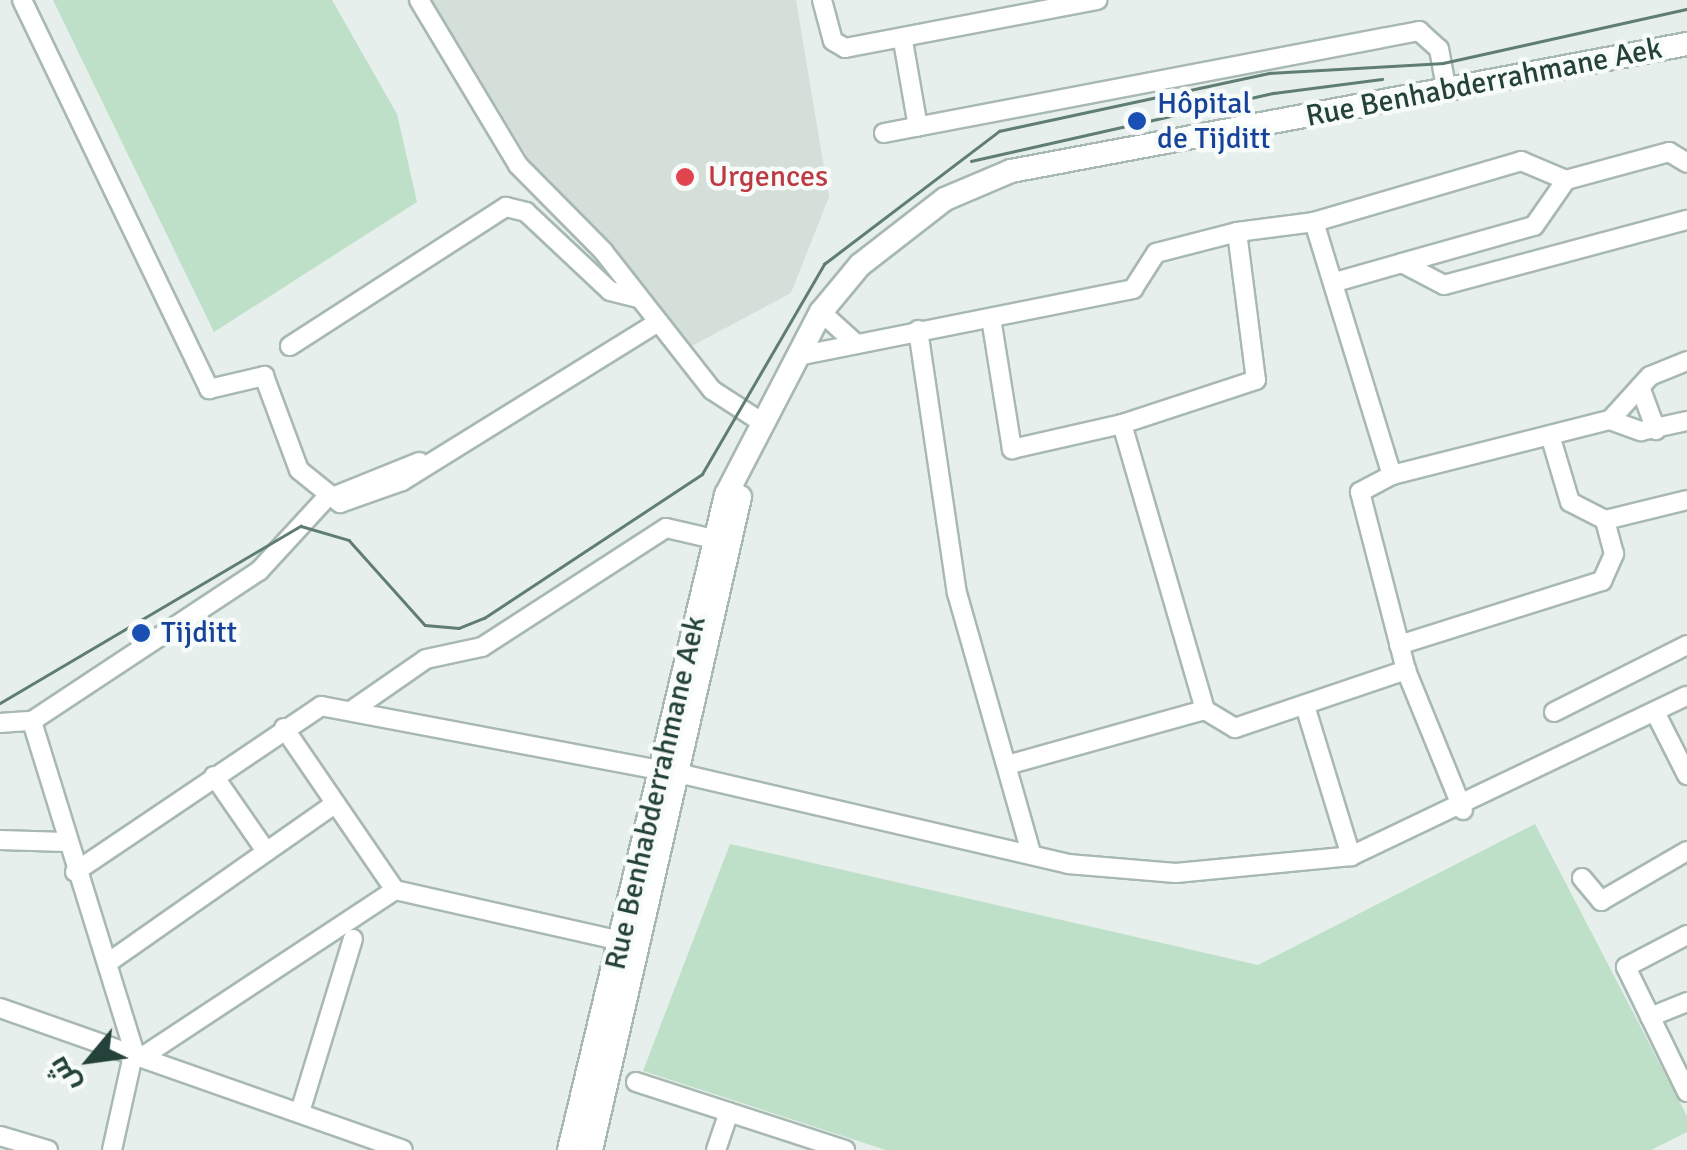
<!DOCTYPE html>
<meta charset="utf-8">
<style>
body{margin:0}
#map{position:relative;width:1687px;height:1150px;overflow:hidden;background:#e6efeb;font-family:Signika,Cairo,sans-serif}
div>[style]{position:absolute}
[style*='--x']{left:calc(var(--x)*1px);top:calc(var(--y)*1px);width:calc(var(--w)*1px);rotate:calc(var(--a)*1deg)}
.built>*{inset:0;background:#d4dfda}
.green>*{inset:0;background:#bfe0c8}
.roads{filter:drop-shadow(2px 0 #a8b8b2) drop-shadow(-2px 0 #a8b8b2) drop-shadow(0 2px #a8b8b2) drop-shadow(0 -2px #a8b8b2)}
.minor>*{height:18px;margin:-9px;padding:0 9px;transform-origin:9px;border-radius:9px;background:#fff}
.secondary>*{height:22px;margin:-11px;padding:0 11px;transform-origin:11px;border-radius:11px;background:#fff}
.tram>*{height:2.5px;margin:-1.25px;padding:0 1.25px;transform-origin:1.25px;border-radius:1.25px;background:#5f7d75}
.dots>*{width:28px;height:28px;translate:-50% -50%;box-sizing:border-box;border:5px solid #f7fbf9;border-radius:50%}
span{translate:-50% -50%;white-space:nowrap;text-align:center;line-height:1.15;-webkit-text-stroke:9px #f7fbf9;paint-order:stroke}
.street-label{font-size:30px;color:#24423a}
.transit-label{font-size:30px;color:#164399}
.left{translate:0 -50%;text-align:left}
.health-label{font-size:30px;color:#be3a42}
.north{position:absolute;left:40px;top:1010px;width:100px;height:100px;-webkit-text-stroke:8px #f7fbf9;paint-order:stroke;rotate:241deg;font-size:28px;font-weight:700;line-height:40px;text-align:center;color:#24423a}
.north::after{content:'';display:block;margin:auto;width:35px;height:45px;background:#24423a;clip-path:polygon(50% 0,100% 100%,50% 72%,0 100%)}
</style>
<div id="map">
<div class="built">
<div style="clip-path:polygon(432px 0,796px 0,829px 197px,791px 293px,688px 348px,528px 158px)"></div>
</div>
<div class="green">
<div style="clip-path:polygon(53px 0,332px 0,397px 114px,417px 202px,214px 332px)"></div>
<div style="clip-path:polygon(1535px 824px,1687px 1116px,1687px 1132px,1651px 1150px,886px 1150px,643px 1071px,730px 844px,1258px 965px)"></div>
</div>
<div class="roads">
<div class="minor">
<div style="--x:22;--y:0;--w:432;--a:64.3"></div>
<div style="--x:209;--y:389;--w:57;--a:-13.3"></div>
<div style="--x:264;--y:376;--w:100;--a:69.6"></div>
<div style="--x:299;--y:470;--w:53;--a:38.8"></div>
<div style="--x:340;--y:503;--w:66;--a:-19.5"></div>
<div style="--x:402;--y:481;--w:298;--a:-31.8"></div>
<div style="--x:419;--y:0;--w:192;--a:59"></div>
<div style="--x:518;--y:165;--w:121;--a:45.3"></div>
<div style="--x:603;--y:251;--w:177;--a:51.9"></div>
<div style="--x:712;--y:390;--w:57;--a:32.9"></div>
<div style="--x:822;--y:0;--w:42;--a:75"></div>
<div style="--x:833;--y:41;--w:14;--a:30"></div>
<div style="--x:845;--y:48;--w:257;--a:-10.8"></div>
<div style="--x:903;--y:41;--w:87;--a:80.1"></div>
<div style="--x:884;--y:133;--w:545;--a:-10.79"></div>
<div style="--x:1419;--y:31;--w:27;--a:42"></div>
<div style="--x:1439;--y:49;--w:44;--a:79.5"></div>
<div style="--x:1314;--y:222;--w:216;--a:-16.4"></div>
<div style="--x:1521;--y:161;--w:49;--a:22.9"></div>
<div style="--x:1237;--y:232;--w:78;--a:-7.4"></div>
<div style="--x:1314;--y:222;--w:265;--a:72.9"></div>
<div style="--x:1402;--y:263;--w:137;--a:-15.7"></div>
<div style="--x:1534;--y:226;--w:56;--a:-55.2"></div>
<div style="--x:1566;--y:180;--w:107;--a:-15.2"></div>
<div style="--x:1669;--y:152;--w:21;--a:31"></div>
<div style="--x:1339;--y:281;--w:66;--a:-15.9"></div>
<div style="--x:1402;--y:263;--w:47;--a:27.6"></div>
<div style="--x:1444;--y:285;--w:252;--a:-15"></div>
<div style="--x:821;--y:312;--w:43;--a:42.2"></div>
<div style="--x:991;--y:318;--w:133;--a:80.9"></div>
<div style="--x:1012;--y:449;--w:113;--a:-12.8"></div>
<div style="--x:918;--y:330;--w:266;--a:81.6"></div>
<div style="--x:957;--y:593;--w:267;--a:74.1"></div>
<div style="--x:290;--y:346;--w:257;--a:-32.8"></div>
<div style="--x:506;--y:207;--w:21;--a:14"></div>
<div style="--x:526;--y:212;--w:115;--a:43.2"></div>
<div style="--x:610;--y:291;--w:29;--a:14"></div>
<div style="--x:798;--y:356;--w:342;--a:-11.3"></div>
<div style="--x:1133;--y:289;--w:43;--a:-57.4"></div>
<div style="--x:1156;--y:253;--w:84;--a:-14.5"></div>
<div style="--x:1237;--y:232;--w:149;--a:82.7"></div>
<div style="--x:1256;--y:380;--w:141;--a:161.8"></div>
<div style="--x:1122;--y:424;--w:298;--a:73.8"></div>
<div style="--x:1205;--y:710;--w:35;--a:31"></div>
<div style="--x:1235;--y:728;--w:181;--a:-18.7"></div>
<div style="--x:1640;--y:387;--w:46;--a:69.6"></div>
<div style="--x:1610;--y:420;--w:59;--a:-47.7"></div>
<div style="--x:1650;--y:376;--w:40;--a:-22"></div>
<div style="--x:1550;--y:435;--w:70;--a:73.4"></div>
<div style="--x:1570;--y:502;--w:39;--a:27"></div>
<div style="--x:335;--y:496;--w:91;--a:-22"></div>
<div style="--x:1399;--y:645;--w:213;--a:-17.5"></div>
<div style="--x:1602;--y:581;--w:30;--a:-66"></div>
<div style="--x:1614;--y:554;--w:35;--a:-105"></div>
<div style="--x:1605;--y:520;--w:84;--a:-13.7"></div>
<div style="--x:1306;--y:709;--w:154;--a:73"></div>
<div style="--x:351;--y:711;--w:91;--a:-34.7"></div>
<div style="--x:426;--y:659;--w:57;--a:-12.1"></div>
<div style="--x:482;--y:647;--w:219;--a:-32.9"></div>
<div style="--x:666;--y:528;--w:49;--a:12.9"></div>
<div style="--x:1554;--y:712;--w:149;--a:-26.7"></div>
<div style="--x:1655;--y:712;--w:71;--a:63.1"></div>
<div style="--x:0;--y:723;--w:32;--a:-4"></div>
<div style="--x:284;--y:728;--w:196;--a:55.6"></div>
<div style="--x:395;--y:890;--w:233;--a:12.7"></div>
<div style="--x:1011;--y:764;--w:201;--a:-15.6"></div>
<div style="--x:214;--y:776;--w:91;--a:55.3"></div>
<div style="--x:1463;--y:810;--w:151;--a:-112.2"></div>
<div style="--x:1406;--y:670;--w:184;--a:-104.5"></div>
<div style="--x:1360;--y:492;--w:36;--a:-28"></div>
<div style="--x:1392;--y:475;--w:225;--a:-14.2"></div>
<div style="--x:1610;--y:420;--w:33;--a:20"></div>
<div style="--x:1641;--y:431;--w:47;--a:-12.3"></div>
<div style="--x:0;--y:840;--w:66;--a:1.7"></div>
<div style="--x:75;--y:872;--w:297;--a:-34"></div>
<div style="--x:321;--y:706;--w:367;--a:10.7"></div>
<div style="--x:682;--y:774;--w:396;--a:13.1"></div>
<div style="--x:1068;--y:864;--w:108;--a:4.8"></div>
<div style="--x:1176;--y:873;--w:176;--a:-5.5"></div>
<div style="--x:1351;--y:856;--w:372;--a:-25.5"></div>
<div style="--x:1582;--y:878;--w:30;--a:50"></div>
<div style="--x:1601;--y:901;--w:99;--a:-30.2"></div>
<div style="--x:1687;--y:935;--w:69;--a:152.3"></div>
<div style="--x:1626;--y:967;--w:139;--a:64"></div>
<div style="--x:109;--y:962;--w:276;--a:-35"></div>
<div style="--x:0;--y:1008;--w:427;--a:19.4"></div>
<div style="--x:1650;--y:1017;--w:40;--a:-22"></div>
<div style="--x:145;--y:1055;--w:300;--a:-33.4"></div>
<div style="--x:636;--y:1082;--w:220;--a:18"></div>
<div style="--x:300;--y:1112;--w:181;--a:-73"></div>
<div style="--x:0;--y:1136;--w:50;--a:16.3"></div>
<div style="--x:112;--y:1150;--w:101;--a:-77.5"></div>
<div style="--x:134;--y:1051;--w:345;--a:-107.2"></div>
<div style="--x:32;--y:721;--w:272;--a:-33.5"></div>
<div style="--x:259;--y:571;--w:103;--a:-47.4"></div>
<div style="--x:716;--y:1150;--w:40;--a:-71.1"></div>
</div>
<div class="secondary">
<div style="--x:569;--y:1150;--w:674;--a:-76.52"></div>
<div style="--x:726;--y:495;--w:206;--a:-62.6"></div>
<div style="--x:821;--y:312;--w:61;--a:-50.3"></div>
<div style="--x:860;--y:265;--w:108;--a:-37.8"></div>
<div style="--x:945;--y:199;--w:72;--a:-23"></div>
<div style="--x:1011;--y:171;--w:688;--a:-10.64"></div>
<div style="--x:591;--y:1150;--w:670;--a:-77.15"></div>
</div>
</div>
<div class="tram">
<div style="--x:971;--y:161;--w:310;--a:-12.7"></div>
<div style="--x:1273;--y:93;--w:110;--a:-7.3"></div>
<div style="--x:0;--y:703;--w:349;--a:-30.5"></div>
<div style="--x:301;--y:526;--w:50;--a:16.3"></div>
<div style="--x:349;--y:540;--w:114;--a:48.2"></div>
<div style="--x:425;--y:625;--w:34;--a:5"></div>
<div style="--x:459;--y:628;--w:27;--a:-22"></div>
<div style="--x:484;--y:618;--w:261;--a:-33.4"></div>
<div style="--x:702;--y:474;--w:243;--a:-59.8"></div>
<div style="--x:824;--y:264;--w:220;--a:-37.2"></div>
<div style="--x:999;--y:131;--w:277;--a:-12.1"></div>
<div style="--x:1270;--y:73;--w:173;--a:-3.3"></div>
<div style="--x:1443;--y:63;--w:250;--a:-12.5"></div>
</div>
<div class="dots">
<div style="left:1137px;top:121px;background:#1a4fb4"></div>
<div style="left:685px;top:177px;background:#e0444e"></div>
<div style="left:141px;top:633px;background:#1a4fb4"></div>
</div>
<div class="street-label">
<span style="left:1484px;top:83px;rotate:-11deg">Rue Benhabderrahmane Aek</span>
<span style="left:656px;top:793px;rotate:-77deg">Rue Benhabderrahmane Aek</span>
</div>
<div class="transit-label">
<span class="left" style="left:1157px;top:121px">Hôpital<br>de Tijditt</span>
<span class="left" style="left:161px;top:633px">Tijditt</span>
</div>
<div class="health-label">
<span class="left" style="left:708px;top:177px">Urgences</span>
</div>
<div class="north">ش</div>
</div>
